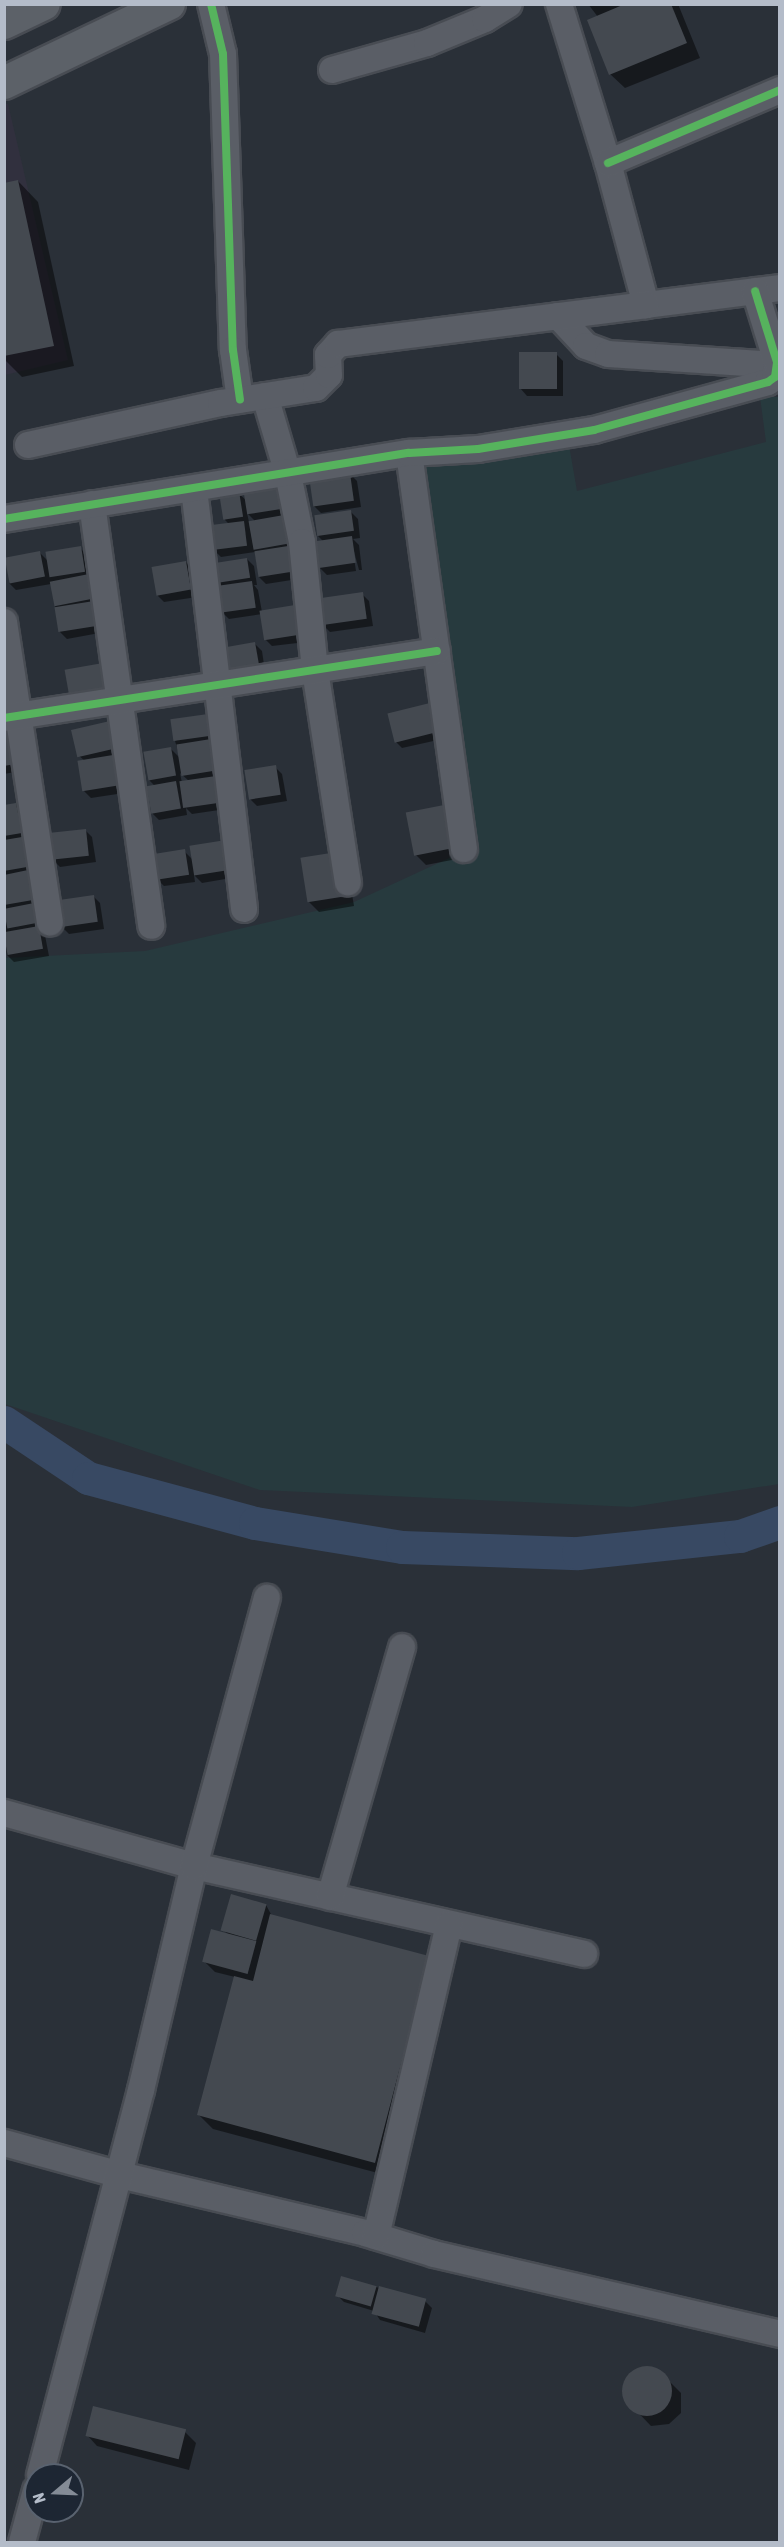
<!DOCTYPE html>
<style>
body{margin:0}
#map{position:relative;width:784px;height:2547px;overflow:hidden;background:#2a3038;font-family:"Asap Condensed",sans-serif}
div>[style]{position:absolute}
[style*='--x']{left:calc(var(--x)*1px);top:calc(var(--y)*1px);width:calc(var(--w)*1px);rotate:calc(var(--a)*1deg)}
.medical>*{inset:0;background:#31303e}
.green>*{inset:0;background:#273a3e}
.shadow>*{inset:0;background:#0007}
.river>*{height:33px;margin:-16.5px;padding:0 16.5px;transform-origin:16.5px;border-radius:16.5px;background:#384963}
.building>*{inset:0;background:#444950;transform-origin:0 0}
.round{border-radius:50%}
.roads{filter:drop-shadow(2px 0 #484c53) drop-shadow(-2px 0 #484c53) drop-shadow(0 2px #484c53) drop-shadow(0 -2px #484c53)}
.minor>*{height:26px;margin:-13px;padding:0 13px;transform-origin:13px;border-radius:13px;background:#5a5e66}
.major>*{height:32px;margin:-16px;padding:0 16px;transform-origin:16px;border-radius:16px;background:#5c6168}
.cycleway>*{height:8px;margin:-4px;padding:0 4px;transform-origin:4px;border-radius:4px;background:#56b35d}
span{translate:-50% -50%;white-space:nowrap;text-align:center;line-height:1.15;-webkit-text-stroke:4.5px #1d2633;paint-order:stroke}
.frame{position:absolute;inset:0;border:6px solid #b4bcc9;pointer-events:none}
.north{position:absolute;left:24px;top:2463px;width:60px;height:60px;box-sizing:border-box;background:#1d2633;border:2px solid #59626f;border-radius:50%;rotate:251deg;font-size:16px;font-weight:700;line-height:24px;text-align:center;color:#b4bcc9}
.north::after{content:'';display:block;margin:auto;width:21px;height:27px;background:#848b96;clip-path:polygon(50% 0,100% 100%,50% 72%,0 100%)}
</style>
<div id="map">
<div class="medical">
<div style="clip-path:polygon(4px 104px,8px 104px,68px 360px,5px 375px)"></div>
</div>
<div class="green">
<div style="clip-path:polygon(760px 397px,779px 397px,779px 1484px,632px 1507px,260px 1490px,5px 1404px,4px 958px,145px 951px,354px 902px,475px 846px,423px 465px,569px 445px,577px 491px,766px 442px)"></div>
</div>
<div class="shadow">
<div style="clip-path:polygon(588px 4px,678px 4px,700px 58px,625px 88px,610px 74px,598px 17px)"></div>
<div style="clip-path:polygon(18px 181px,38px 202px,74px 366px,22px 377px,4px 359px,4px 184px)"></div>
<div style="clip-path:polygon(556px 354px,563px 361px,563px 396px,527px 396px,520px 388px)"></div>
<div style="clip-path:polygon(350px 474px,357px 481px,361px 507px,321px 513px,314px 506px)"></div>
<div style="clip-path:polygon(evenodd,238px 493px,246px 500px,286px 493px,298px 579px,266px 584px,259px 577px,255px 552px,221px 557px,214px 550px,229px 524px,225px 520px,238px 493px,247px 513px,255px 521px,249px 522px,247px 513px)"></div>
<div style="clip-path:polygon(351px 512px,358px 519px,360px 538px,353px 539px,359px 545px,362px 570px,359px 570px,352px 544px,356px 571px,327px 575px,320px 568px,324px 542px,318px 536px)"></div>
<div style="clip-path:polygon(80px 548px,87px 555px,105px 632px,67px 639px,60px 632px,51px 584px,16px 590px,9px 583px,40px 553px,48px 561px)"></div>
<div style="clip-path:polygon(247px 559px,254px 566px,257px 585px,254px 585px,258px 590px,262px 612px,295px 607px,302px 614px,306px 642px,272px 646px,265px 639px,262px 614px,229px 619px,222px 612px,222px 587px,217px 582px)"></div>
<div style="clip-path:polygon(186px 562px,193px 569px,197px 597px,164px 602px,157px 595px)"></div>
<div style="clip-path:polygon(362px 594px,369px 601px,373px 626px,330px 632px,323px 625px)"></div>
<div style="clip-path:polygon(255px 644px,262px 651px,266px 678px,224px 648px)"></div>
<div style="clip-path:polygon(434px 704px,447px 738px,402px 748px,395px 741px)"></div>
<div style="clip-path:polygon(110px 722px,122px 755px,112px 757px,120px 764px,124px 793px,91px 798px,84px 791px,85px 761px,78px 755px)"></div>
<div style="clip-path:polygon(evenodd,214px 722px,226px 809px,192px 814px,186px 808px,187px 815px,159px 820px,152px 813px,155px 786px,149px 780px,171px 749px,180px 758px,175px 741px,214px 722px,180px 773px,189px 781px,182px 783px,180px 773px)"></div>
<div style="clip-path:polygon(4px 739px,21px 771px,4px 774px)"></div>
<div style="clip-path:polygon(275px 767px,282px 774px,287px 801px,257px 806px,250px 799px)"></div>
<div style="clip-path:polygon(15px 805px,22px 812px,28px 839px,23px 840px,28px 845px,33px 874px,30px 874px,34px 879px,49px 956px,14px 962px,7px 955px,4px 931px,4px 807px)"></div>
<div style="clip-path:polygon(443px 807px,454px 818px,462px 858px,426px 865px,415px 854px)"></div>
<div style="clip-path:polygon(85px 830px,92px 837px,96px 862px,60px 867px,53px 860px)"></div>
<div style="clip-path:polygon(190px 847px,237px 877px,202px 883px,194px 875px,195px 882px,164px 886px,157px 879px,184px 851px,192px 859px)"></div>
<div style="clip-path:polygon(347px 864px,354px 906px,319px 912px,308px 901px)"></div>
<div style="clip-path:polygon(93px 896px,100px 903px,104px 929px,69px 934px,62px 927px)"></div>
<div style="clip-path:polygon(266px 1905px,272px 1916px,428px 1958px,389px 2176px,213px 2129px,199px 2115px,235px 1977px,215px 1972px,204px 1961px,229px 1935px,223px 1930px)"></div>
<div style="clip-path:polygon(376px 2287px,425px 2301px,432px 2308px,425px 2333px,380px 2320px,374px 2311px,344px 2302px,337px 2295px)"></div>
<div style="clip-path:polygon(656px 2368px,681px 2393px,681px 2413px,669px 2424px,651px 2426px,626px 2400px,625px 2384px,637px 2369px)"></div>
<div style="clip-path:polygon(185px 2432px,196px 2443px,189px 2470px,97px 2446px,87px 2435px)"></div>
</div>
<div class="river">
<div style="--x:4;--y:1422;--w:101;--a:33.7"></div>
<div style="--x:88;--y:1478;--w:173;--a:15.1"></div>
<div style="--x:255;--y:1523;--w:149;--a:9.3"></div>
<div style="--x:402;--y:1547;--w:176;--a:2"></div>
<div style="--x:578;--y:1553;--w:163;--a:-6"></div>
<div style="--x:740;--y:1536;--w:42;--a:-19.3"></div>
</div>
<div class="building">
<div style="clip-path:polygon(625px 4px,671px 4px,687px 43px,609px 75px,587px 20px)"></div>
<div style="clip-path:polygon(18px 180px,54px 346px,4px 356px,4px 183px)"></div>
<div style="left:519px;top:352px;width:38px;height:37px"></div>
<div style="left:350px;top:473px;width:28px;height:41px;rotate:82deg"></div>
<div style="left:279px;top:485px;width:24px;height:36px;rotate:81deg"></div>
<div style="left:239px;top:491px;width:26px;height:20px;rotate:81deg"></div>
<div style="left:351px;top:510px;width:21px;height:37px;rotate:82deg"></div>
<div style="left:284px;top:515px;width:29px;height:36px;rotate:80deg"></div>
<div style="left:244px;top:521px;width:25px;height:35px;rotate:83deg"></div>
<div style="left:352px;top:536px;width:27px;height:37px;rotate:82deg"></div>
<div style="left:81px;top:546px;width:26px;height:36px;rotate:81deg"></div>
<div style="left:288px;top:546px;width:26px;height:34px;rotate:81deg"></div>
<div style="left:40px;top:551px;width:26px;height:36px;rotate:79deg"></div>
<div style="left:247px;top:558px;width:20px;height:34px;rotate:81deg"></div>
<div style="left:186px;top:561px;width:29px;height:35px;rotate:80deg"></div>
<div style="left:89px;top:574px;width:25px;height:40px;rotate:79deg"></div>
<div style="left:252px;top:581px;width:27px;height:36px;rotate:82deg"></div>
<div style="left:363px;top:592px;width:27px;height:46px;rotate:82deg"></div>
<div style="left:94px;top:601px;width:25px;height:40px;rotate:81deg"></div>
<div style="left:295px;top:605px;width:30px;height:36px;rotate:81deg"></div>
<div style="left:255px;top:642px;width:29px;height:33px;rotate:80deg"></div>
<div style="left:103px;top:663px;width:29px;height:39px;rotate:80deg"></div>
<div style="left:434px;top:702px;width:30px;height:48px;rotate:76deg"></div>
<div style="left:208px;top:714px;width:22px;height:38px;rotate:82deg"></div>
<div style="left:110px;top:721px;width:28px;height:40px;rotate:77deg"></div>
<div style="clip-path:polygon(11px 736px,15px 764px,4px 766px,4px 737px)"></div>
<div style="left:211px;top:739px;width:32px;height:35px;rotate:81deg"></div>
<div style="left:171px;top:747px;width:29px;height:28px;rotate:80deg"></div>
<div style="left:113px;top:755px;width:31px;height:36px;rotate:81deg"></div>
<div style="left:276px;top:765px;width:30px;height:32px;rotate:81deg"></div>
<div style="left:216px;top:776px;width:27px;height:37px;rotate:82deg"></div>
<div style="left:176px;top:781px;width:28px;height:30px;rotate:80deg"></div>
<div style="clip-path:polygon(16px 803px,22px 833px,4px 836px,4px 805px)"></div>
<div style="left:444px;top:805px;width:44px;height:39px;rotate:79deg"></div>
<div style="left:86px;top:829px;width:27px;height:38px;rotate:84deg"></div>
<div style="clip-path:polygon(22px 837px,27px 867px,4px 871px,4px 840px)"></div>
<div style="left:226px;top:840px;width:30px;height:37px;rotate:81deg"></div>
<div style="left:185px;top:849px;width:26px;height:33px;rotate:81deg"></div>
<div style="left:337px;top:852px;width:45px;height:37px;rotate:81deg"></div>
<div style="clip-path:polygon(28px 870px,33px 900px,4px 905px,4px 875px)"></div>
<div style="left:94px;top:895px;width:27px;height:37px;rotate:82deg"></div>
<div style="left:34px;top:903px;width:20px;height:31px;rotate:79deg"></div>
<div style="left:39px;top:926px;width:23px;height:36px;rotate:80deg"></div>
<div style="left:231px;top:1894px;width:37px;height:38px;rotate:16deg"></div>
<div style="clip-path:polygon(270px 1914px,429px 1956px,375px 2163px,197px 2115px,234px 1976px,253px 1981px)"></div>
<div style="left:211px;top:1929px;width:47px;height:34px;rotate:15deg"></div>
<div style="left:341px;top:2276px;width:37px;height:21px;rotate:16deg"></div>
<div style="left:379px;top:2286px;width:49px;height:29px;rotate:15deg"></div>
<div class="round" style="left:622px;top:2366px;width:50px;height:50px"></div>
<div style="left:93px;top:2406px;width:96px;height:31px;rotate:14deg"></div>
</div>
<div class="roads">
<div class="minor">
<div style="--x:211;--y:4;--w:51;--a:76.5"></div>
<div style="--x:223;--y:54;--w:296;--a:88.1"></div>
<div style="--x:233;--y:350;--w:50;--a:82"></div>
<div style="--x:559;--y:4;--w:166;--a:72.9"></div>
<div style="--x:608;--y:163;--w:147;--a:75"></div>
<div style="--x:646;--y:305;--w:135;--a:-7.2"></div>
<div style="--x:332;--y:70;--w:99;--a:-15.9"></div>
<div style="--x:427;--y:43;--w:63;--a:-22.5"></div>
<div style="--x:485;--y:19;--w:28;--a:-32"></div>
<div style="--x:608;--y:163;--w:187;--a:-23"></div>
<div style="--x:558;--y:316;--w:41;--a:47"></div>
<div style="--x:586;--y:346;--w:23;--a:20"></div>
<div style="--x:608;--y:354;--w:169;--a:3.7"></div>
<div style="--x:265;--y:396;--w:81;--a:73.6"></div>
<div style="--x:288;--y:474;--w:69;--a:78.4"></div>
<div style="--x:302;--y:542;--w:129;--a:84.2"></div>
<div style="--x:315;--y:670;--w:215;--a:81.2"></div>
<div style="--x:28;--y:445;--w:198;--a:-12.3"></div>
<div style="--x:221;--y:403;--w:96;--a:-9"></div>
<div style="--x:316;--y:388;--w:18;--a:-45"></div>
<div style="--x:329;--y:375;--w:20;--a:-93"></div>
<div style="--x:328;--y:355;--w:15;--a:-48"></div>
<div style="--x:338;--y:344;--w:310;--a:-7.2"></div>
<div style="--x:409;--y:453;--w:400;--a:82.1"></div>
<div style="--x:194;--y:489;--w:423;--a:83.2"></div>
<div style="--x:92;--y:504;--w:426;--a:82"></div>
<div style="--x:4;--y:519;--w:410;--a:-9.3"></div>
<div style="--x:409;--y:453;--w:69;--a:-3.3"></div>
<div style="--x:478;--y:449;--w:118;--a:-9.3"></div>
<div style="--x:594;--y:430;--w:180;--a:-15.4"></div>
<div style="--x:768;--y:382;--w:9;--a:-36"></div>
<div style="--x:775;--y:377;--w:15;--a:-82"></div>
<div style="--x:777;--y:362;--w:74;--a:-107.2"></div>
<div style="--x:4;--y:622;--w:304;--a:81.3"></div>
<div style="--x:4;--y:718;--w:438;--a:-8.8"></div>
<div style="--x:4;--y:1813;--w:197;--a:15.6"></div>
<div style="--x:194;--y:1866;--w:400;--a:12.7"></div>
<div style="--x:330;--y:1897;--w:260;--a:-73.9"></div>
<div style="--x:4;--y:2143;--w:120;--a:15.4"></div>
<div style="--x:120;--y:2175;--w:252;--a:13.3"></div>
<div style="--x:365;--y:2233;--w:72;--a:16.9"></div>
<div style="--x:434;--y:2254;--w:355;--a:13"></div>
<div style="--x:376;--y:2236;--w:320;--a:-76.8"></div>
<div style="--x:40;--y:2475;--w:398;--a:-75.3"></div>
<div style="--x:141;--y:2090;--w:230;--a:-76.7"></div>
<div style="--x:194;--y:1866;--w:278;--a:-74.8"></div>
<div style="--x:22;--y:2542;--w:54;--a:-74.9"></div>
</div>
<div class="major">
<div style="--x:4;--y:23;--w:44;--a:-25.4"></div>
<div style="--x:4;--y:83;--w:183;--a:-25.6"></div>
</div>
</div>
<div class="cycleway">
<div style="--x:211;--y:4;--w:51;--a:76.5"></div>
<div style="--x:223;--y:54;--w:296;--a:88.1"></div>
<div style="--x:233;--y:350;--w:50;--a:82"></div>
<div style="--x:608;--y:163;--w:187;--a:-23"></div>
<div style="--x:4;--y:519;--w:410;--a:-9.3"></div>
<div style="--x:409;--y:453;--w:69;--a:-3.3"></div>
<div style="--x:478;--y:449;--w:118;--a:-9.3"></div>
<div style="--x:594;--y:430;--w:180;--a:-15.4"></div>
<div style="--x:768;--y:382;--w:9;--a:-36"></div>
<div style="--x:775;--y:377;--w:15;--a:-82"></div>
<div style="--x:777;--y:362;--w:74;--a:-107.2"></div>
<div style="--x:4;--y:718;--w:438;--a:-8.8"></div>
</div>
<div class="frame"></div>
<div class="north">N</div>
</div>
